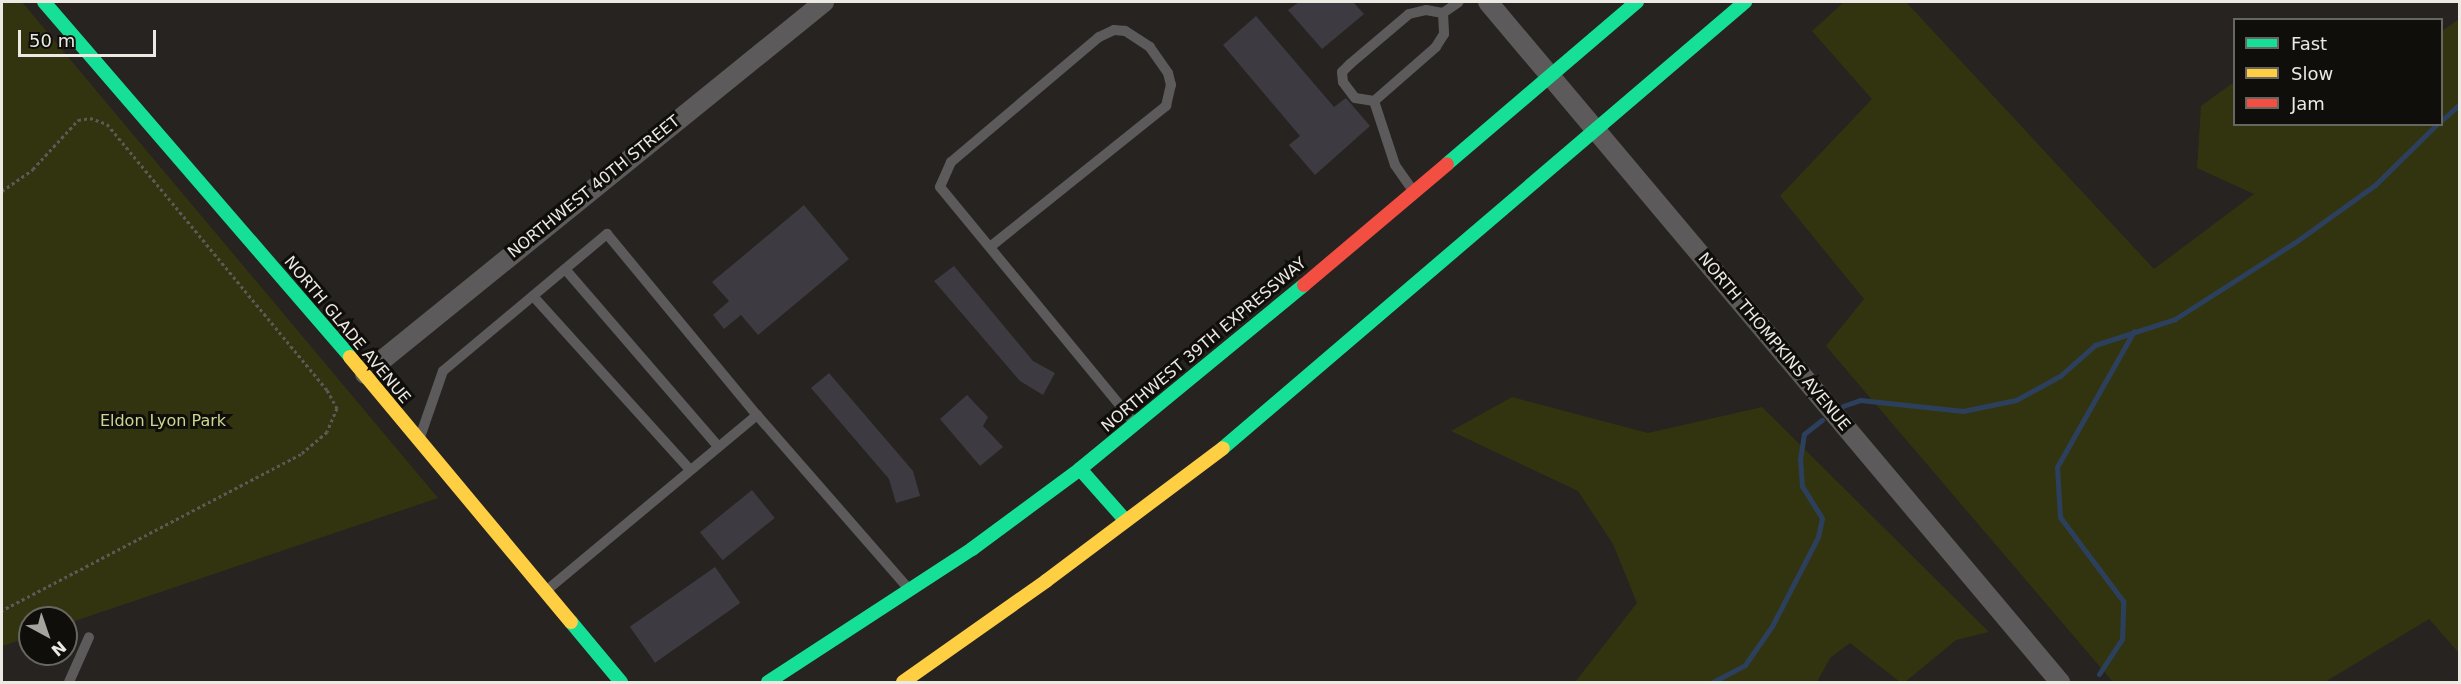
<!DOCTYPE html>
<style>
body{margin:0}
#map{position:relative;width:2461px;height:684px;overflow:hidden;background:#262320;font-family:"DejaVu Sans",sans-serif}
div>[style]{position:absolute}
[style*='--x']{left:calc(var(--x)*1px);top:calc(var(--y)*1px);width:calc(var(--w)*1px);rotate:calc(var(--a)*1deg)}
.green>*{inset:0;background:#32340f}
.stream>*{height:5px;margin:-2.5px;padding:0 2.5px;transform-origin:2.5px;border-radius:2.5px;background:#2c405e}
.building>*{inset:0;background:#3d3b41;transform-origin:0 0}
.path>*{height:3px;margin-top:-1.5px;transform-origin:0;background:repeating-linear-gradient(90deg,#5c5a58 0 3px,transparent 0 6px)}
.lane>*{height:10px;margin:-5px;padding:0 5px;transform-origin:5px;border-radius:5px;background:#5c5a5a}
.street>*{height:20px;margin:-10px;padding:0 10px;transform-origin:10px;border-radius:10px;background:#5c5a5a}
.fast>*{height:14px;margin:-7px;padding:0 7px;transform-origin:7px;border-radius:7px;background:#16e098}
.slow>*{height:14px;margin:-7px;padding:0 7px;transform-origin:7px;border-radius:7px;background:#ffcf43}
.jam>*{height:14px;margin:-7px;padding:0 7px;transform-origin:7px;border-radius:7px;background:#f24e42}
span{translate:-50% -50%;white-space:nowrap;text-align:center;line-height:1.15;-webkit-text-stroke:6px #100e0a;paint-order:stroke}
.street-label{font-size:16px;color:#ece9e3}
.park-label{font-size:16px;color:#ced78e}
.frame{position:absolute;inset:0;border:3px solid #ece9e3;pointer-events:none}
.legend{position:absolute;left:2233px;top:18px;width:210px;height:108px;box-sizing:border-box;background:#100e0a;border:2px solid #686661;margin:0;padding:8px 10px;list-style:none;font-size:18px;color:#ece9e3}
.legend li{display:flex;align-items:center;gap:12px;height:30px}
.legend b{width:30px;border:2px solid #686661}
.north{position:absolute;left:18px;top:606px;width:60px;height:60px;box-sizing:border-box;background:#100e0a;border:2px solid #686661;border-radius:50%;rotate:140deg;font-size:16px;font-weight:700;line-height:24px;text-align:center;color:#ece9e3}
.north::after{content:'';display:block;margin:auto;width:21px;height:27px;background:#a7a49f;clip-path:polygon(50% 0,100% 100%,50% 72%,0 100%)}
.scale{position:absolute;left:18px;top:30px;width:138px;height:27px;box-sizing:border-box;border:3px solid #ece9e3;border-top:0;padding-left:8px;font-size:18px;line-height:21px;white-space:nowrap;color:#ece9e3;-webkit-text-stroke:4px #100e0a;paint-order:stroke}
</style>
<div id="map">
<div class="green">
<div style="clip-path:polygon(2px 2px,22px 2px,438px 498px,66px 624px,66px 618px,30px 618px,30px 637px,2px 646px)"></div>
<div style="clip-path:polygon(1844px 2px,1906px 2px,2154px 269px,2254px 194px,2197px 168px,2201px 106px,2234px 82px,2234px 124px,2442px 124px,2442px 31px,2459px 19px,2459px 653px,2429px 619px,2325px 682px,2113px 682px,1826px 346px,1864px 299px,1780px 196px,1872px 99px,1812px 31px)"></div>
<div style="clip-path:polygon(1512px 397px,1648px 433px,1762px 407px,1989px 632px,1956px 640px,1905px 682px,1900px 682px,1850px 643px,1830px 658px,1817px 682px,1575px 682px,1637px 603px,1613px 544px,1578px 491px,1451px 431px)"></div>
</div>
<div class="stream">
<div style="--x:2442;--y:120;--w:24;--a:-42"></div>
<div style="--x:1843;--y:406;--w:18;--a:-19"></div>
<div style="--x:1860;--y:400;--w:104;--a:6.1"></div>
<div style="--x:1963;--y:411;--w:54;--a:-11.7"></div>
<div style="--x:2016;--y:400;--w:50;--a:-28.6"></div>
<div style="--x:2060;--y:376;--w:47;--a:-41.5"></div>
<div style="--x:2095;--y:345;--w:84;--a:-18"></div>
<div style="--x:2175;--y:319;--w:145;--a:-32.6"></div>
<div style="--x:2297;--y:241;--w:96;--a:-35.7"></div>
<div style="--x:2375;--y:185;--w:87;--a:-44.5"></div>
<div style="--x:2099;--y:674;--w:42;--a:-56.7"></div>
<div style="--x:2122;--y:639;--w:38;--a:-88"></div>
<div style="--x:2123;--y:601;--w:105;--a:-126.9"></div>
<div style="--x:2060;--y:517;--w:50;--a:-93.4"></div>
<div style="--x:2057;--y:467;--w:156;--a:-60.5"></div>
<div style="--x:1713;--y:682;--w:36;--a:-28"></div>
<div style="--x:1745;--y:665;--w:47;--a:-55.3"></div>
<div style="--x:1772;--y:626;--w:100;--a:-62.7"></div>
<div style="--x:1818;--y:537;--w:19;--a:-78"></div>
<div style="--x:1822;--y:518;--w:38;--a:-122"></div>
<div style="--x:1802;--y:486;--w:27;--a:-94"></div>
<div style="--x:1800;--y:459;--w:25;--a:-81"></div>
<div style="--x:1804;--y:434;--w:23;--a:-38"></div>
</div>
<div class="building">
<div style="clip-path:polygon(1299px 2px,1353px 2px,1364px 14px,1322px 49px,1288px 10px)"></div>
<div style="clip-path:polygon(1256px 16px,1334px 107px,1346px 98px,1370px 126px,1315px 175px,1289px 145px,1300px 136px,1223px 45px)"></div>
<div style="clip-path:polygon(804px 205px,849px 259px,758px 335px,741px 315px,724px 329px,713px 315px,729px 301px,712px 282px)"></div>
<div style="clip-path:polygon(954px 266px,1033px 361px,1055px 373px,1043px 395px,1020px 381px,934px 281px)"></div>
<div style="clip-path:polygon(829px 373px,913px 471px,920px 496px,896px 503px,889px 479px,811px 388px)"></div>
<div style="clip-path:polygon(967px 395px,988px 417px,983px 426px,1003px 447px,980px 466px,940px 419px)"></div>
<div style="left:752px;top:490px;width:36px;height:67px;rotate:51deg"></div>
<div style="left:715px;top:567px;width:44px;height:104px;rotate:55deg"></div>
</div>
<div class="path">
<div style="--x:2;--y:191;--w:38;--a:-35"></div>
<div style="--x:33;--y:169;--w:67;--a:-47.4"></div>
<div style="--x:78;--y:120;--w:12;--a:-9"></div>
<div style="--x:90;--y:118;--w:18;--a:19"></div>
<div style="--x:107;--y:124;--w:345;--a:50.4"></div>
<div style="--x:327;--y:390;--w:21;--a:61"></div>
<div style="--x:337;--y:408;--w:26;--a:113"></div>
<div style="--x:327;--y:432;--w:34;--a:140"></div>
<div style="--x:301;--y:454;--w:337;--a:152.4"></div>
</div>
<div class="lane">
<div style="--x:1443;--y:13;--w:21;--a:87"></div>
<div style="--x:1444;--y:34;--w:15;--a:122"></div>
<div style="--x:1436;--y:47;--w:82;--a:138.9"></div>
<div style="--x:1374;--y:101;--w:19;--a:-171"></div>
<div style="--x:1355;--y:98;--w:20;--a:-127"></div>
<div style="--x:1343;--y:82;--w:10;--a:-96"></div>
<div style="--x:1342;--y:72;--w:11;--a:-45"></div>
<div style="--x:1350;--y:64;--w:77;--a:-40.3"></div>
<div style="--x:1409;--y:14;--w:17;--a:-13"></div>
<div style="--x:1426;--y:10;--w:17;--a:10"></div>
<div style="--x:1443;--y:13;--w:19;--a:-35"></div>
<div style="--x:1374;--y:101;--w:67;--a:71.8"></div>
<div style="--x:1395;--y:165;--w:29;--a:55"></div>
<div style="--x:990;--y:247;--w:226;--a:-38.7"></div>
<div style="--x:1166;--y:106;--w:22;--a:-77"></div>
<div style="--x:1171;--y:85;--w:12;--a:-104"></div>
<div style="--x:1168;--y:73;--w:32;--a:-125"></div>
<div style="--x:1150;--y:47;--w:30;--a:-147"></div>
<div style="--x:1125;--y:31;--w:11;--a:-175"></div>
<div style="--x:1114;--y:30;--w:17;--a:155"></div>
<div style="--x:1099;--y:37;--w:194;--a:139.8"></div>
<div style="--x:951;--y:162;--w:27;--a:114"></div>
<div style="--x:940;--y:187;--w:305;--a:50.5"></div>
<div style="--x:565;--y:269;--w:234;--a:49.2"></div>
<div style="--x:533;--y:296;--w:234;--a:47.9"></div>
<div style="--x:757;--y:415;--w:230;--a:48.9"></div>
<div style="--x:420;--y:437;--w:70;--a:-70.8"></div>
<div style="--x:443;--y:371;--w:214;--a:-39.9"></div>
<div style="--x:607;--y:234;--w:235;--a:50.4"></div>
<div style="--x:757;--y:415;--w:273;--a:140.2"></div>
<div style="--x:69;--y:682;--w:49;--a:-66"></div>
</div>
<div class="street">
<div style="--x:1488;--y:2;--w:889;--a:49.93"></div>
<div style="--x:365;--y:374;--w:591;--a:-39.02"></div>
</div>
<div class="fast">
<div style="--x:44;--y:2;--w:469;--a:49.2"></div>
<div style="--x:1447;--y:164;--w:250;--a:-40.5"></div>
<div style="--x:1223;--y:448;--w:687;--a:-40.51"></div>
<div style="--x:1080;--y:469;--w:69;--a:48.5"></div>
<div style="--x:571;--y:622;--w:78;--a:50.2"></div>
<div style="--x:768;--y:682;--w:244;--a:-33.1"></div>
<div style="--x:972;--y:549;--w:134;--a:-36.5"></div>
<div style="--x:1080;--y:469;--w:290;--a:-39.4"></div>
</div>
<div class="slow">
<div style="--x:350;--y:357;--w:345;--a:50.2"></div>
<div style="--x:903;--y:682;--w:175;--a:-35.2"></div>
<div style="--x:1046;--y:581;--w:221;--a:-36.9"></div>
</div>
<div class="jam">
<div style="--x:1304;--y:285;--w:187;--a:-40.2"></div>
</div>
<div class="street-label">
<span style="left:594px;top:187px;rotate:-39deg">NORTHWEST 40TH STREET</span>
<span style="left:347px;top:330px;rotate:50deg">NORTH GLADE AVENUE</span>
<span style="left:1774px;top:342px;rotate:50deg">NORTH THOMPKINS AVENUE</span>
<span style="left:1204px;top:345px;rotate:-40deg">NORTHWEST 39TH EXPRESSWAY</span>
</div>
<div class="park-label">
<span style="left:163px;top:421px">Eldon Lyon Park</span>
</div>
<div class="frame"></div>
<ul class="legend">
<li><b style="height:8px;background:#16e098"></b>Fast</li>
<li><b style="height:8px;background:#ffcf43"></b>Slow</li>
<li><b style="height:8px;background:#f24e42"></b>Jam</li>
</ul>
<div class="north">N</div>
<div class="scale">50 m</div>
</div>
